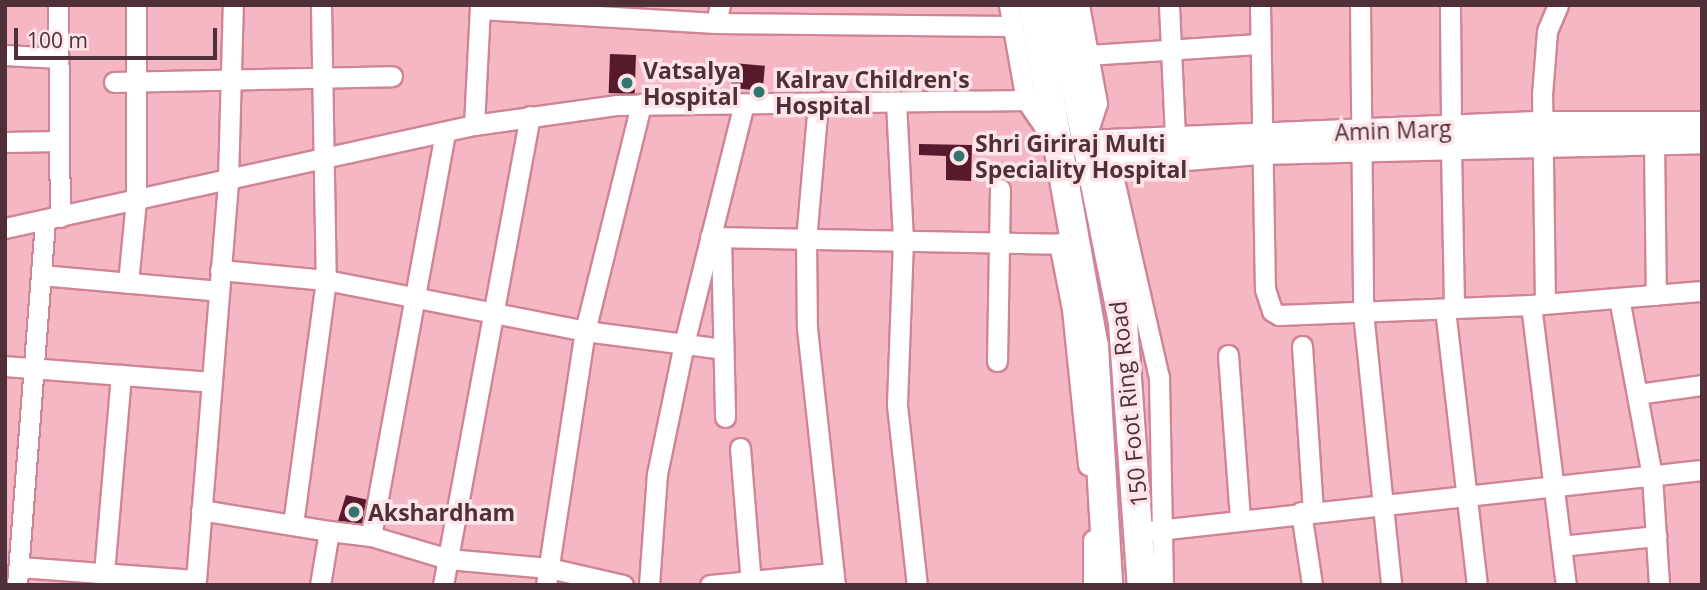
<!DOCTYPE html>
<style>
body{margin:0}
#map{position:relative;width:1707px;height:590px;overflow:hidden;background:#f6b7c5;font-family:"Open Sans",sans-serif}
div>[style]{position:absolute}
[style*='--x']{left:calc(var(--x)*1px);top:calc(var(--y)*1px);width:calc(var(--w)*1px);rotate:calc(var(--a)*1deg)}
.building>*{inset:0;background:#571a2d;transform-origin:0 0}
.roads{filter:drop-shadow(2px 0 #d08597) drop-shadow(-2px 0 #d08597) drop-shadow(0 2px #d08597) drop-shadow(0 -2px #d08597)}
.minor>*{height:19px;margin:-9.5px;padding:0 9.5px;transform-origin:9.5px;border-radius:9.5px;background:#fff}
.major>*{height:24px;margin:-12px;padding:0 12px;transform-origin:12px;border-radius:12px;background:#fff}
.highway>*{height:28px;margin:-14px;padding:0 14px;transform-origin:14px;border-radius:14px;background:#fff}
.dots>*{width:19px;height:19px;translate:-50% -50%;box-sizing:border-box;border:4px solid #fde4e9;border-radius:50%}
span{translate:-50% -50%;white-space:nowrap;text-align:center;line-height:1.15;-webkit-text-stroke:7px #fde4e9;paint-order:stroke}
.poi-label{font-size:23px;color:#503038;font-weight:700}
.left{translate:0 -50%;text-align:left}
.street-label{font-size:23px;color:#503038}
.frame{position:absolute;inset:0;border:7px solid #503038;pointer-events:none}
.scale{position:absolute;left:14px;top:28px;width:203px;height:32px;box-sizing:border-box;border:4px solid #503038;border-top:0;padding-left:9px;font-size:21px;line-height:24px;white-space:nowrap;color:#503038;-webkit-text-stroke:5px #fde4e9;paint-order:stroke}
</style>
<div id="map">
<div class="building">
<div style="left:610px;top:54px;width:26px;height:39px;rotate:2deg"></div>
<div style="left:733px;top:63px;width:32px;height:25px;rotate:5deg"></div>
<div style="clip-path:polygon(919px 144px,972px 145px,971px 181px,946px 180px,946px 156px,919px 155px)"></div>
<div style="clip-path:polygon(346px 495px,373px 501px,362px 528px,337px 524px)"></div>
</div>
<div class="roads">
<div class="minor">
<div style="--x:58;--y:5;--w:212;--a:89.5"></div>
<div style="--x:321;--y:5;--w:275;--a:89"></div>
<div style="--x:326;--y:280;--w:264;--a:11.1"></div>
<div style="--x:585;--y:331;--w:139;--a:7.4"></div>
<div style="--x:720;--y:5;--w:18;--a:103"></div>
<div style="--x:716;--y:23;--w:297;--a:0.6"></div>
<div style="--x:1009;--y:5;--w:97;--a:79.9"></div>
<div style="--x:1026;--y:100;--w:50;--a:55.7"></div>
<div style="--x:1079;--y:5;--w:100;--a:79.6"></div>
<div style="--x:1097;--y:103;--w:33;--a:108"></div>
<div style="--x:1169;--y:5;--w:131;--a:87.4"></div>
<div style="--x:1260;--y:5;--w:284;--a:89"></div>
<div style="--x:1265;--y:289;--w:23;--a:72"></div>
<div style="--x:1272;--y:311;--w:8;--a:30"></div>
<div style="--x:1279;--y:315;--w:252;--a:-2.3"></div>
<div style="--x:1531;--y:305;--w:172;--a:-4.7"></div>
<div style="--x:1360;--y:5;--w:307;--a:89.4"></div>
<div style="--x:1363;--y:312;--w:274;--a:84.1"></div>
<div style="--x:1450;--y:6;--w:122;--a:89.5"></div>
<div style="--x:480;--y:9;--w:236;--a:3.4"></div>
<div style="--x:5;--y:55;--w:54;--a:3.2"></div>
<div style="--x:1088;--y:55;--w:172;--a:-3.7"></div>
<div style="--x:114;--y:82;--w:278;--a:-1.2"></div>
<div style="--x:896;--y:102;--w:138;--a:87.1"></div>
<div style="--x:903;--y:240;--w:165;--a:92.1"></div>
<div style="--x:897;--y:405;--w:181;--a:83.7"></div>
<div style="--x:818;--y:103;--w:137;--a:95"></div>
<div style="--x:806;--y:239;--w:89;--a:89.4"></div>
<div style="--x:807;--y:328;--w:259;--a:83.8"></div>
<div style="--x:474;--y:125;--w:120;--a:-87.1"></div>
<div style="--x:1654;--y:141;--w:154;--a:89.3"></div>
<div style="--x:5;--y:142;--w:54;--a:-1.1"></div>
<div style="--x:1451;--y:148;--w:160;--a:88.9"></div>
<div style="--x:1110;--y:162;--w:221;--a:77.2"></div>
<div style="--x:1159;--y:377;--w:208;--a:88.9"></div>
<div style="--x:5;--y:228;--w:480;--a:-12.4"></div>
<div style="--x:474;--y:125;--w:143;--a:-8"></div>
<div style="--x:616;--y:105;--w:410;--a:-0.7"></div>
<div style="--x:710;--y:237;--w:364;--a:1.1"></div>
<div style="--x:721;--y:238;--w:179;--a:88.7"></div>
<div style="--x:1059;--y:243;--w:67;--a:78.9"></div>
<div style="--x:1072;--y:309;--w:157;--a:84.1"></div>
<div style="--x:220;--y:270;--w:106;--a:5.4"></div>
<div style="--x:326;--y:280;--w:247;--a:97.7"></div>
<div style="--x:41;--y:275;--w:179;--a:5.1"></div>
<div style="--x:128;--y:283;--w:83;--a:-84.5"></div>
<div style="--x:136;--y:200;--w:195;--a:-90"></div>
<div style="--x:1619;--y:298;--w:181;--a:79.5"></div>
<div style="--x:1652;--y:476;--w:109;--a:86.3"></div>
<div style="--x:1545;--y:303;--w:208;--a:-90.8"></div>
<div style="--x:1542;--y:95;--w:64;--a:-85.5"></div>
<div style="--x:1547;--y:31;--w:28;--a:-67"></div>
<div style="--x:1531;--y:305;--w:282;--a:82.9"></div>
<div style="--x:1445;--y:309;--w:278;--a:83.4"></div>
<div style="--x:1302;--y:346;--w:164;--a:86.2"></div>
<div style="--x:1228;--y:355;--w:163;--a:85.8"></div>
<div style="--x:997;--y:361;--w:172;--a:-89"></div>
<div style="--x:5;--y:366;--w:207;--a:4.4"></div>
<div style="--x:1637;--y:394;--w:66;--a:-7.9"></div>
<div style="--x:740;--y:448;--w:137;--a:85.4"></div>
<div style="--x:201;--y:510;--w:130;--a:9.3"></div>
<div style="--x:1301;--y:512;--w:74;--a:81.4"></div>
<div style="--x:1140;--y:532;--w:565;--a:-6.3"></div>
<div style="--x:371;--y:536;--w:80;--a:16.6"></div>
<div style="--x:448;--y:559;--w:101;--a:5.1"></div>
<div style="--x:549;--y:568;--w:76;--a:12.9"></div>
<div style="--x:1093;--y:540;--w:45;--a:90"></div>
<div style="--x:1561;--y:546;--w:96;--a:-6"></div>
<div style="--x:19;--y:567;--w:177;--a:4.2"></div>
<div style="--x:196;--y:580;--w:402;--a:-85.4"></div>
<div style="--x:228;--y:179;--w:174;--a:-88.4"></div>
<div style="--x:104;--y:573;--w:199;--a:-85.1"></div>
<div style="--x:17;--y:585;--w:366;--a:-85.6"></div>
<div style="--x:320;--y:585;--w:55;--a:-80.5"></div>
<div style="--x:329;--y:531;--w:42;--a:6.8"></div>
<div style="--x:371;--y:536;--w:410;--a:-79.6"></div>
<div style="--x:443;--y:585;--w:477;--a:-79.5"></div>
<div style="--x:546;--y:585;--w:257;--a:-81.3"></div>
<div style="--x:585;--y:331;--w:234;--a:-76.1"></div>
<div style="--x:649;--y:585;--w:111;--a:-85.9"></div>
<div style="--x:657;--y:474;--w:133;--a:-78.3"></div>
<div style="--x:684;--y:344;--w:247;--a:-76"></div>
<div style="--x:710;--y:585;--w:124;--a:-5.6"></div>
</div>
<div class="major">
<div style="--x:1085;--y:143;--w:458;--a:-2.4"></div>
<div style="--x:1543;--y:124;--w:159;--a:0"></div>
<div style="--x:1090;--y:166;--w:172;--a:-4.7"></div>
<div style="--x:1261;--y:152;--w:441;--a:-1.4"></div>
</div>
<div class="highway">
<div style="--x:1033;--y:5;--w:346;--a:79.9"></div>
<div style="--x:1094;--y:346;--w:239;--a:86.6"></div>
<div style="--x:1059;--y:5;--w:324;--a:78.6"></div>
<div style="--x:1123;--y:323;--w:263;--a:85.9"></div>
</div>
</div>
<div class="dots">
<div style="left:627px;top:83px;background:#30766e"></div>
<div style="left:759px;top:92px;background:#30766e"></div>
<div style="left:959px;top:156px;background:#30766e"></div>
<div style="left:354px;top:512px;background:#30766e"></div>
</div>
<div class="poi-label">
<span class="left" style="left:643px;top:83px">Vatsalya<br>Hospital</span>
<span class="left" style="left:775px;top:92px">Kalrav Children's<br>Hospital</span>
<span class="left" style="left:975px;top:156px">Shri Giriraj Multi<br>Speciality Hospital</span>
<span class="left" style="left:368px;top:512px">Akshardham</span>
</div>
<div class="street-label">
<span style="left:1393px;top:130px;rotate:-2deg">Amin Marg</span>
<span style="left:1128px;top:404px;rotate:-96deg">150 Foot Ring Road</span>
</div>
<div class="frame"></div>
<div class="scale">100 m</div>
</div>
